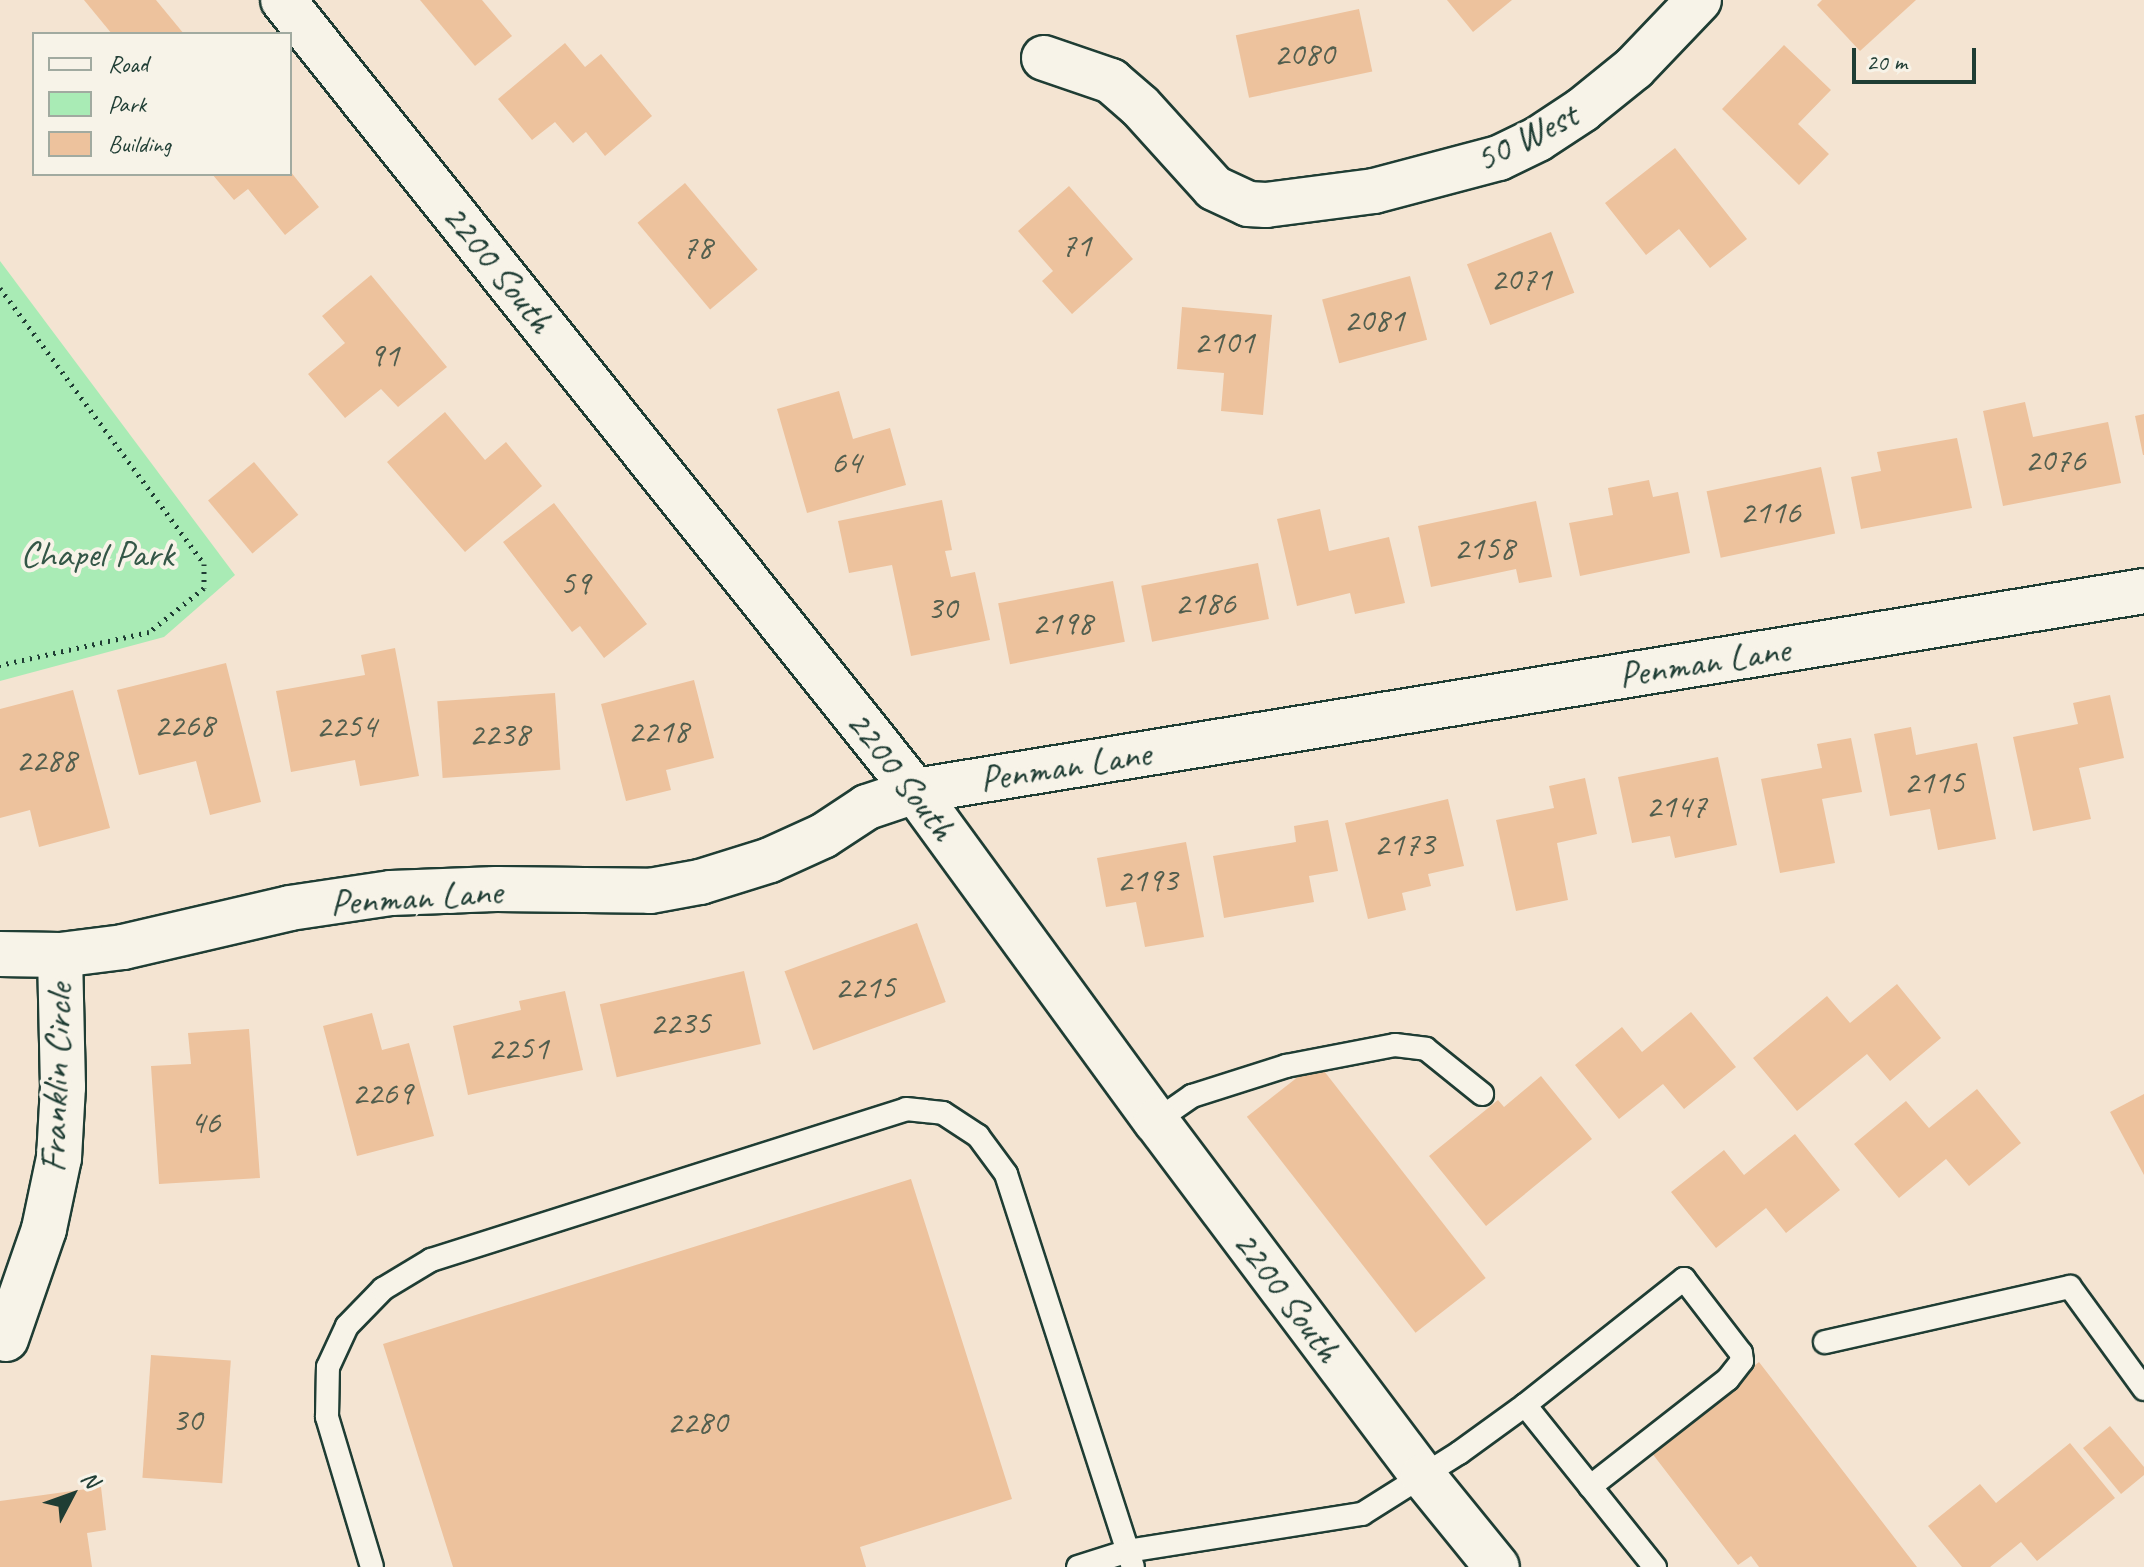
<!DOCTYPE html>
<style>
body{margin:0}
#map{position:relative;width:2144px;height:1567px;overflow:hidden;background:#f4e4d2;font-family:Caveat,sans-serif}
div>[style]{position:absolute}
[style*='--x']{left:calc(var(--x)*1px);top:calc(var(--y)*1px);width:calc(var(--w)*1px);rotate:calc(var(--a)*1deg)}
.green>*{inset:0;background:#a9ebb5}
.building>*{inset:0;background:#edc29d;transform-origin:0 0}
.path>*{height:5px;margin-top:-2.5px;transform-origin:0;background:repeating-linear-gradient(90deg,#1f3d34 0 2px,transparent 0 8px)}
.roads{filter:drop-shadow(2px 0 #1f3d34) drop-shadow(-2px 0 #1f3d34) drop-shadow(0 2px #1f3d34) drop-shadow(0 -2px #1f3d34)}
.lane>*{height:22px;margin:-11px;padding:0 11px;transform-origin:11px;border-radius:11px;background:#f7f3e8}
.street>*{height:44px;margin:-22px;padding:0 22px;transform-origin:22px;border-radius:22px;background:#f7f3e8}
span{translate:-50% -50%;white-space:nowrap;text-align:center;line-height:1.15;-webkit-text-stroke:8px #f7f3e8;paint-order:stroke}
.number-label{font-size:34px;color:#525e4e}
.number-label span{-webkit-text-stroke-width:0}
.street-label{font-size:38px;color:#1f3d34}
.park-label{font-size:38px;color:#345747}
.legend{position:absolute;left:32px;top:32px;width:260px;height:144px;box-sizing:border-box;background:#f7f3e8;border:2px solid #a1aaa0;margin:0;padding:10px 14px;list-style:none;font-size:24px;color:#1f3d34}
.legend li{display:flex;align-items:center;gap:16px;height:40px}
.legend b{width:40px;border:2px solid #a1aaa0}
.north{position:absolute;left:32px;top:1455px;width:80px;height:80px;-webkit-text-stroke:6px #f7f3e8;paint-order:stroke;rotate:49deg;font-size:22px;font-weight:700;line-height:32px;text-align:center;color:#1f3d34}
.north::after{content:'';display:block;margin:auto;width:28px;height:36px;background:#1f3d34;clip-path:polygon(50% 0,100% 100%,50% 72%,0 100%)}
.scale{position:absolute;left:1852px;top:48px;width:124px;height:36px;box-sizing:border-box;border:4px solid #1f3d34;border-top:0;padding-left:10px;font-size:24px;line-height:28px;white-space:nowrap;color:#1f3d34;-webkit-text-stroke:6px #f7f3e8;paint-order:stroke}
</style>
<div id="map">
<div class="green">
<div style="clip-path:polygon(0 261px,235px 575px,164px 637px,0 681px)"></div>
</div>
<div class="building">
<div style="clip-path:polygon(84px 0,156px 0,184px 34px,112px 34px)"></div>
<div style="clip-path:polygon(420px 0,482px 0,512px 36px,475px 66px)"></div>
<div style="clip-path:polygon(1447px 0,1512px 0,1473px 32px)"></div>
<div style="clip-path:polygon(1822px 0,1916px 0,1860px 51px,1817px 5px)"></div>
<div style="left:1359px;top:9px;width:64px;height:126px;rotate:78deg"></div>
<div style="clip-path:polygon(565px 43px,585px 67px,601px 54px,652px 116px,605px 156px,586px 132px,573px 143px,555px 122px,532px 140px,498px 99px)"></div>
<div style="clip-path:polygon(1784px 45px,1831px 90px,1798px 124px,1829px 154px,1799px 185px,1722px 109px)"></div>
<div style="clip-path:polygon(1675px 148px,1747px 239px,1710px 268px,1679px 229px,1646px 255px,1605px 203px)"></div>
<div style="clip-path:polygon(290px 171px,319px 207px,285px 235px,248px 189px,234px 200px,212px 174px,290px 174px)"></div>
<div style="left:685px;top:183px;width:113px;height:62px;rotate:50deg"></div>
<div style="clip-path:polygon(1069px 186px,1133px 259px,1072px 314px,1042px 281px,1053px 271px,1018px 231px)"></div>
<div style="left:1551px;top:232px;width:65px;height:90px;rotate:69deg"></div>
<div style="clip-path:polygon(371px 275px,447px 367px,398px 407px,381px 389px,345px 418px,308px 374px,345px 343px,322px 316px)"></div>
<div style="left:1410px;top:276px;width:66px;height:91px;rotate:75deg"></div>
<div style="clip-path:polygon(1182px 307px,1272px 315px,1263px 415px,1221px 411px,1224px 373px,1177px 369px)"></div>
<div style="clip-path:polygon(839px 391px,853px 439px,890px 428px,906px 485px,807px 513px,777px 409px)"></div>
<div style="clip-path:polygon(2025px 402px,2033px 437px,2108px 422px,2121px 483px,2003px 506px,1983px 411px)"></div>
<div style="clip-path:polygon(445px 412px,485px 460px,506px 442px,542px 486px,465px 552px,387px 462px)"></div>
<div style="clip-path:polygon(2144px 414px,2144px 455px,2143px 455px,2135px 416px)"></div>
<div style="clip-path:polygon(1957px 438px,1972px 508px,1861px 529px,1851px 477px,1881px 471px,1877px 452px)"></div>
<div style="left:254px;top:462px;width:69px;height:60px;rotate:50deg"></div>
<div style="left:1821px;top:467px;width:68px;height:117px;rotate:78deg"></div>
<div style="clip-path:polygon(1649px 480px,1653px 497px,1678px 492px,1690px 553px,1580px 576px,1569px 523px,1613px 515px,1608px 488px)"></div>
<div style="clip-path:polygon(942px 500px,952px 550px,945px 551px,951px 577px,975px 572px,990px 640px,911px 656px,892px 565px,849px 573px,838px 521px)"></div>
<div style="clip-path:polygon(1536px 501px,1552px 577px,1519px 583px,1516px 569px,1431px 587px,1418px 526px)"></div>
<div style="clip-path:polygon(554px 503px,647px 624px,604px 658px,580px 626px,572px 632px,503px 542px)"></div>
<div style="clip-path:polygon(1320px 509px,1329px 551px,1389px 537px,1405px 603px,1355px 614px,1350px 593px,1297px 606px,1277px 519px)"></div>
<div style="left:1258px;top:563px;width:57px;height:119px;rotate:79deg"></div>
<div style="left:1113px;top:581px;width:62px;height:117px;rotate:79deg"></div>
<div style="clip-path:polygon(395px 648px,419px 776px,360px 786px,355px 760px,291px 772px,276px 691px,365px 675px,361px 655px)"></div>
<div style="clip-path:polygon(226px 663px,261px 802px,210px 815px,196px 761px,139px 775px,117px 690px)"></div>
<div style="clip-path:polygon(694px 680px,714px 758px,666px 770px,671px 790px,626px 801px,601px 704px)"></div>
<div style="clip-path:polygon(73px 690px,110px 828px,39px 847px,30px 810px,0 818px,0 709px)"></div>
<div style="left:555px;top:693px;width:77px;height:118px;rotate:86deg"></div>
<div style="clip-path:polygon(2110px 695px,2124px 758px,2079px 768px,2091px 819px,2033px 831px,2013px 737px,2078px 724px,2073px 703px)"></div>
<div style="clip-path:polygon(1911px 727px,1916px 755px,1977px 743px,1996px 839px,1938px 850px,1930px 809px,1890px 816px,1874px 734px)"></div>
<div style="clip-path:polygon(1851px 738px,1862px 792px,1822px 799px,1835px 863px,1780px 873px,1761px 779px,1822px 768px,1817px 744px)"></div>
<div style="clip-path:polygon(1718px 757px,1737px 845px,1675px 858px,1670px 836px,1632px 843px,1618px 777px)"></div>
<div style="clip-path:polygon(1585px 778px,1597px 834px,1557px 843px,1568px 900px,1516px 911px,1496px 820px,1554px 808px,1549px 786px)"></div>
<div style="clip-path:polygon(1448px 799px,1464px 866px,1428px 874px,1431px 886px,1402px 893px,1406px 910px,1368px 919px,1345px 823px)"></div>
<div style="clip-path:polygon(1328px 820px,1338px 871px,1309px 876px,1314px 902px,1224px 918px,1213px 856px,1296px 842px,1294px 826px)"></div>
<div style="clip-path:polygon(1186px 842px,1204px 937px,1145px 947px,1136px 902px,1106px 907px,1097px 858px)"></div>
<div style="left:917px;top:923px;width:84px;height:141px;rotate:70deg"></div>
<div style="left:744px;top:971px;width:75px;height:148px;rotate:77deg"></div>
<div style="clip-path:polygon(1897px 984px,1941px 1038px,1890px 1081px,1867px 1054px,1797px 1111px,1753px 1058px,1827px 996px,1850px 1023px)"></div>
<div style="clip-path:polygon(565px 991px,583px 1070px,468px 1095px,453px 1026px,521px 1010px,519px 1001px)"></div>
<div style="clip-path:polygon(1691px 1012px,1736px 1067px,1684px 1109px,1663px 1084px,1619px 1119px,1575px 1065px,1622px 1027px,1642px 1052px)"></div>
<div style="clip-path:polygon(372px 1013px,382px 1050px,409px 1043px,434px 1136px,357px 1156px,323px 1026px)"></div>
<div style="clip-path:polygon(249px 1029px,260px 1178px,159px 1184px,151px 1066px,191px 1064px,188px 1033px)"></div>
<div style="left:1317px;top:1062px;width:274px;height:89px;rotate:52deg"></div>
<div style="clip-path:polygon(1541px 1076px,1592px 1139px,1486px 1226px,1429px 1156px,1498px 1100px,1504px 1107px)"></div>
<div style="clip-path:polygon(1977px 1089px,2021px 1143px,1969px 1186px,1946px 1159px,1899px 1198px,1854px 1144px,1906px 1101px,1929px 1128px)"></div>
<div style="clip-path:polygon(2144px 1094px,2144px 1175px,2110px 1112px)"></div>
<div style="clip-path:polygon(1795px 1134px,1840px 1190px,1786px 1233px,1766px 1208px,1716px 1248px,1671px 1192px,1724px 1150px,1744px 1175px)"></div>
<div style="clip-path:polygon(911px 1179px,1012px 1499px,860px 1547px,866px 1567px,453px 1567px,383px 1344px)"></div>
<div style="left:151px;top:1355px;width:80px;height:123px;rotate:4deg"></div>
<div style="clip-path:polygon(1759px 1362px,1917px 1567px,1759px 1567px,1751px 1556px,1738px 1565px,1648px 1448px)"></div>
<div style="clip-path:polygon(2110px 1426px,2144px 1467px,2144px 1475px,2121px 1494px,2083px 1448px)"></div>
<div style="clip-path:polygon(2070px 1443px,2115px 1498px,2037px 1561px,2021px 1542px,1990px 1567px,1962px 1567px,1928px 1526px,1980px 1484px,1996px 1503px)"></div>
<div style="clip-path:polygon(101px 1487px,106px 1530px,87px 1533px,92px 1567px,0 1567px,0 1501px)"></div>
</div>
<div class="path">
<div style="--x:0;--y:288;--w:343;--a:53.5"></div>
<div style="--x:204;--y:564;--w:24;--a:90"></div>
<div style="--x:204;--y:588;--w:70;--a:141.3"></div>
<div style="--x:149;--y:632;--w:153;--a:167.5"></div>
</div>
<div class="roads">
<div class="lane">
<div style="--x:1156;--y:1121;--w:44;--a:-34.8"></div>
<div style="--x:1192;--y:1096;--w:99;--a:-17.7"></div>
<div style="--x:1286;--y:1066;--w:111;--a:-10.9"></div>
<div style="--x:1395;--y:1045;--w:31;--a:7"></div>
<div style="--x:1426;--y:1049;--w:72;--a:38.8"></div>
<div style="--x:1825;--y:1342;--w:251;--a:-12.7"></div>
<div style="--x:2070;--y:1287;--w:126;--a:54"></div>
<div style="--x:1525;--y:1405;--w:203;--a:-38.4"></div>
<div style="--x:1684;--y:1279;--w:93;--a:52.4"></div>
<div style="--x:1741;--y:1353;--w:8;--a:83"></div>
<div style="--x:1742;--y:1361;--w:23;--a:128"></div>
<div style="--x:1728;--y:1379;--w:175;--a:142"></div>
<div style="--x:372;--y:1567;--w:157;--a:-106.7"></div>
<div style="--x:327;--y:1417;--w:50;--a:-88.9"></div>
<div style="--x:328;--y:1367;--w:45;--a:-65.1"></div>
<div style="--x:347;--y:1326;--w:52;--a:-45.8"></div>
<div style="--x:383;--y:1289;--w:56;--a:-31.1"></div>
<div style="--x:431;--y:1260;--w:498;--a:-17.6"></div>
<div style="--x:906;--y:1109;--w:37;--a:6"></div>
<div style="--x:943;--y:1113;--w:42;--a:33.3"></div>
<div style="--x:978;--y:1136;--w:47;--a:53.6"></div>
<div style="--x:1006;--y:1174;--w:413;--a:72.1"></div>
<div style="--x:1078;--y:1567;--w:52;--a:-17.7"></div>
<div style="--x:1128;--y:1551;--w:237;--a:-9"></div>
<div style="--x:1362;--y:1514;--w:115;--a:-32.2"></div>
<div style="--x:1459;--y:1453;--w:82;--a:-36"></div>
<div style="--x:1525;--y:1405;--w:208;--a:51.3"></div>
</div>
<div class="street">
<div style="--x:283;--y:0;--w:1012;--a:51.38"></div>
<div style="--x:915;--y:791;--w:409;--a:53.9"></div>
<div style="--x:1156;--y:1121;--w:444;--a:53.1"></div>
<div style="--x:1423;--y:1476;--w:117;--a:50.9"></div>
<div style="--x:1044;--y:58;--w:71;--a:18.9"></div>
<div style="--x:1111;--y:81;--w:38;--a:41"></div>
<div style="--x:1140;--y:106;--w:110;--a:47.9"></div>
<div style="--x:1214;--y:188;--w:38;--a:25"></div>
<div style="--x:1248;--y:204;--w:18;--a:3"></div>
<div style="--x:1266;--y:205;--w:109;--a:-7.4"></div>
<div style="--x:1374;--y:191;--w:129;--a:-14.8"></div>
<div style="--x:1499;--y:158;--w:43;--a:-26"></div>
<div style="--x:1538;--y:139;--w:53;--a:-33.4"></div>
<div style="--x:1582;--y:110;--w:67;--a:-38.9"></div>
<div style="--x:1634;--y:68;--w:94;--a:-46.3"></div>
<div style="--x:0;--y:954;--w:60;--a:1"></div>
<div style="--x:60;--y:955;--w:64;--a:-7.2"></div>
<div style="--x:123;--y:947;--w:171;--a:-13.1"></div>
<div style="--x:290;--y:908;--w:102;--a:-8.4"></div>
<div style="--x:391;--y:893;--w:106;--a:-2.2"></div>
<div style="--x:497;--y:889;--w:153;--a:0.7"></div>
<div style="--x:650;--y:891;--w:51;--a:-10.2"></div>
<div style="--x:700;--y:882;--w:73;--a:-17.4"></div>
<div style="--x:770;--y:860;--w:58;--a:-24.4"></div>
<div style="--x:823;--y:836;--w:53;--a:-33.4"></div>
<div style="--x:867;--y:807;--w:51;--a:-18.4"></div>
<div style="--x:915;--y:791;--w:1245;--a:-9.24"></div>
<div style="--x:6;--y:1339;--w:116;--a:-70.9"></div>
<div style="--x:44;--y:1229;--w:73;--a:-78.1"></div>
<div style="--x:59;--y:1158;--w:71;--a:-86.8"></div>
<div style="--x:63;--y:1087;--w:132;--a:-91.3"></div>
</div>
</div>
<div class="number-label">
<span style="left:1304px;top:54px">2080</span>
<span style="left:1076px;top:245px">71</span>
<span style="left:697px;top:247px">78</span>
<span style="left:1521px;top:279px">2071</span>
<span style="left:1374px;top:320px">2081</span>
<span style="left:1224px;top:342px">2101</span>
<span style="left:384px;top:355px">91</span>
<span style="left:2055px;top:460px">2076</span>
<span style="left:846px;top:462px">64</span>
<span style="left:1770px;top:512px">2116</span>
<span style="left:1484px;top:548px">2158</span>
<span style="left:575px;top:583px">59</span>
<span style="left:1205px;top:603px">2186</span>
<span style="left:942px;top:608px">30</span>
<span style="left:1062px;top:623px">2198</span>
<span style="left:184px;top:725px">2268</span>
<span style="left:346px;top:726px">2254</span>
<span style="left:658px;top:731px">2218</span>
<span style="left:499px;top:734px">2238</span>
<span style="left:46px;top:760px">2288</span>
<span style="left:1934px;top:782px">2115</span>
<span style="left:1676px;top:806px">2147</span>
<span style="left:1404px;top:844px">2173</span>
<span style="left:1147px;top:880px">2193</span>
<span style="left:865px;top:987px">2215</span>
<span style="left:680px;top:1023px">2235</span>
<span style="left:518px;top:1048px">2251</span>
<span style="left:382px;top:1093px">2269</span>
<span style="left:205px;top:1122px">46</span>
<span style="left:187px;top:1420px">30</span>
<span style="left:697px;top:1422px">2280</span>
</div>
<div class="street-label">
<span style="left:1526px;top:137px;rotate:-27deg">50 West</span>
<span style="left:498px;top:268px;rotate:51deg">2200 South</span>
<span style="left:1704px;top:662px;rotate:-9deg">Penman Lane</span>
<span style="left:1065px;top:766px;rotate:-9deg">Penman Lane</span>
<span style="left:901px;top:775px;rotate:52deg">2200 South</span>
<span style="left:416px;top:897px;rotate:-4deg">Penman Lane</span>
<span style="left:56px;top:1078px;rotate:-88deg">Franklin Circle</span>
<span style="left:1287px;top:1296px;rotate:53deg">2200 South</span>
</div>
<div class="park-label">
<span style="left:97px;top:554px">Chapel Park</span>
</div>
<ul class="legend">
<li><b style="height:10px;background:#f7f3e8"></b>Road</li>
<li><b style="height:22px;background:#a9ebb5"></b>Park</li>
<li><b style="height:22px;background:#edc29d"></b>Building</li>
</ul>
<div class="north">N</div>
<div class="scale">20 m</div>
</div>
